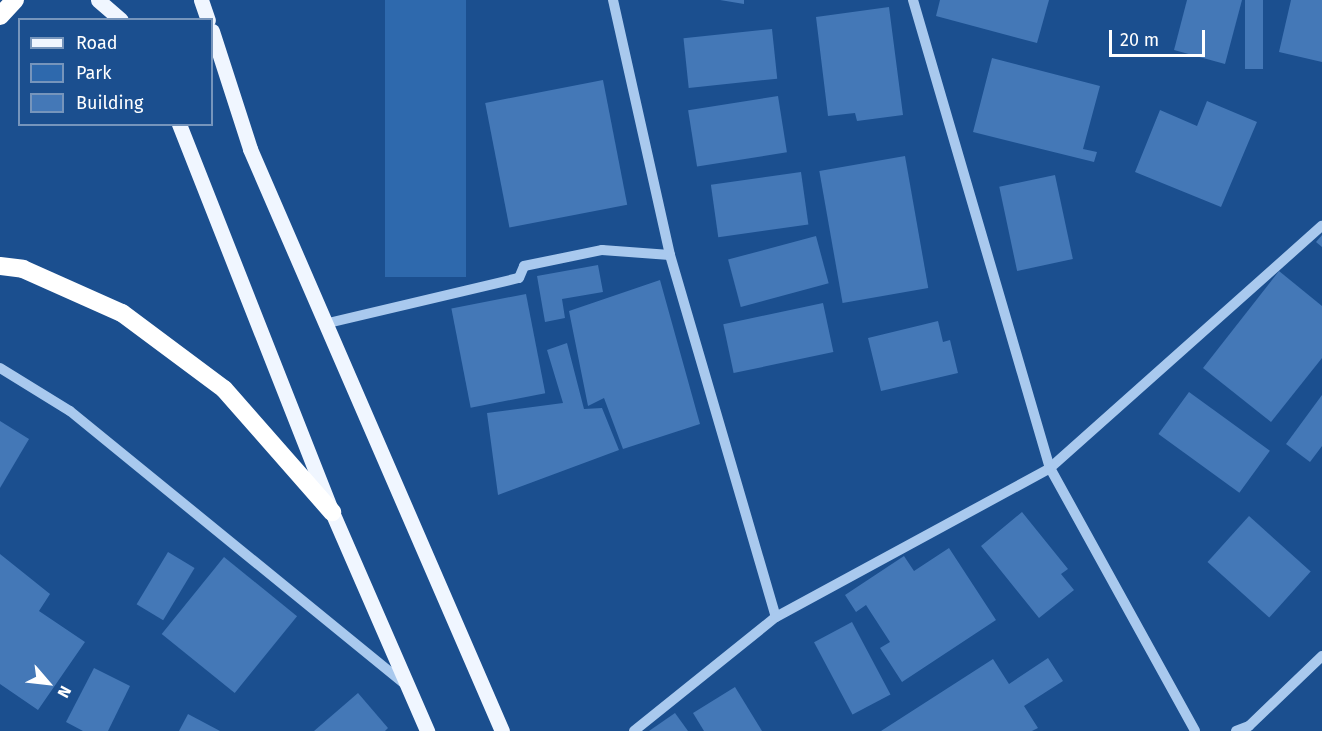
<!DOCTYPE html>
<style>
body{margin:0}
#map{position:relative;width:1322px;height:731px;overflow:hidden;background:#1b4f8f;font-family:"Fira Sans",sans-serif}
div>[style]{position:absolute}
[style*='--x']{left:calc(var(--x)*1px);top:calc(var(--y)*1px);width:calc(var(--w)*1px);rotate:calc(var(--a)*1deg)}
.green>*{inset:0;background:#2e69ad;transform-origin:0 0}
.building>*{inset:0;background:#4478b7;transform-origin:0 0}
.minor>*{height:10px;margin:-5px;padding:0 5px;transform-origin:5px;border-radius:5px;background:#a9c9ee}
.major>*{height:15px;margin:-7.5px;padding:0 7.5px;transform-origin:7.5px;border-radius:7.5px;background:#f0f6ff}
.highway>*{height:18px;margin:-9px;padding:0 9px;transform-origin:9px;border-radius:9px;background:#fff}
span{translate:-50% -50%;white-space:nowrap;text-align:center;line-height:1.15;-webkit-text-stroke:4.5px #1b4f8f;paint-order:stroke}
.legend{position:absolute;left:18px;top:18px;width:195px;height:108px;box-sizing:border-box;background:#1b4f8f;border:2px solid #7695bc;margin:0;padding:8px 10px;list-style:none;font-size:18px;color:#fff}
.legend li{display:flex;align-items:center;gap:12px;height:30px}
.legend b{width:30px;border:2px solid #7695bc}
.north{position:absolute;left:18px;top:653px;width:60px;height:60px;-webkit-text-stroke:4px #1b4f8f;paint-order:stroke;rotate:118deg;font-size:16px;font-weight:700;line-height:24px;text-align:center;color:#fff}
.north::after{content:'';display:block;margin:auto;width:21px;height:27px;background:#fff;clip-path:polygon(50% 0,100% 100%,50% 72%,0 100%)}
.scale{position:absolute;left:1109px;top:30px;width:96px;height:27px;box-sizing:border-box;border:3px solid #fff;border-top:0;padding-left:8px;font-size:18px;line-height:21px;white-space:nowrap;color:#fff;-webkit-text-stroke:4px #1b4f8f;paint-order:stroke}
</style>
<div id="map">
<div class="green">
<div style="left:385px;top:0;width:81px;height:277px"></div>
</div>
<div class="building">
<div style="clip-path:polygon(720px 0,744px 0,744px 4px)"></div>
<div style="clip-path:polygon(940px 0,1049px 0,1037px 43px,936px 16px)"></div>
<div style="clip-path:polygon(1187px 0,1242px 0,1225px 64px,1174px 50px)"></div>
<div style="left:1245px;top:0;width:18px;height:69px"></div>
<div style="clip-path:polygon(1291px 0,1322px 0,1322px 62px,1279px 52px)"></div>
<div style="clip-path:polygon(889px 7px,903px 115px,857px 121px,855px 113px,828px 116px,816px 17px)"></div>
<div style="left:772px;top:29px;width:50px;height:89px;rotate:84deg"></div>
<div style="clip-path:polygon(992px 58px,1100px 86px,1083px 149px,1097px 152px,1094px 162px,973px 132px)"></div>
<div style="left:603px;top:80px;width:127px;height:120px;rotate:79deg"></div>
<div style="left:778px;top:96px;width:57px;height:91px;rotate:81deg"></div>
<div style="clip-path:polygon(1207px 101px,1257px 122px,1221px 207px,1135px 172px,1160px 110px,1197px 126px)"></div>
<div style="left:905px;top:156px;width:134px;height:87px;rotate:80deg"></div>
<div style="left:801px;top:172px;width:53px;height:91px;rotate:82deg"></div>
<div style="left:1055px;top:175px;width:86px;height:57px;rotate:78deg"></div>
<div style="clip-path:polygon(1322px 235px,1322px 247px,1316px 242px)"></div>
<div style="left:816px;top:236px;width:49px;height:91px;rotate:75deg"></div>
<div style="clip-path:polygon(598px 265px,603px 292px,562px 299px,565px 318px,545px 322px,537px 276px)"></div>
<div style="clip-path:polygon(1279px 271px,1322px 306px,1322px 358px,1271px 422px,1203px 368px)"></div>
<div style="clip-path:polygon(660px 280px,700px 424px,623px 449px,604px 398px,588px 406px,569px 311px)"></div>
<div style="left:526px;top:294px;width:101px;height:76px;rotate:79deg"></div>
<div style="left:823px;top:303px;width:50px;height:102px;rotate:78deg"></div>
<div style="clip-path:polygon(938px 321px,943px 342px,950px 340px,958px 373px,881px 391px,868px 338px)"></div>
<div style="clip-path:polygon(567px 343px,584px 409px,602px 408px,619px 450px,498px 495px,487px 413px,563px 403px,547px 350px)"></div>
<div style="left:1189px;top:392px;width:100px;height:52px;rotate:36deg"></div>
<div style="clip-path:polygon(1322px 395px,1322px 446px,1310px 462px,1286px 444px)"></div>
<div style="clip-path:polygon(0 421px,29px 439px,0 488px)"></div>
<div style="clip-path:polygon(1022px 512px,1068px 569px,1061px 574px,1074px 590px,1039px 618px,981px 546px)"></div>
<div style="left:1249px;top:516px;width:83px;height:62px;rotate:42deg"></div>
<div style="clip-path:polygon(949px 548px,996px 620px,902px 682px,880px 648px,890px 642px,866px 605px,856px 612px,845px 595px,904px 556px,914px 571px)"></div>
<div style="left:168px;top:552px;width:31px;height:61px;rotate:31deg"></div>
<div style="clip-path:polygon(0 554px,50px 594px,39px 611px,85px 642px,38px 710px,0 684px)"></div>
<div style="left:224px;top:557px;width:94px;height:99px;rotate:39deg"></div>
<div style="left:852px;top:622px;width:82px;height:43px;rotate:62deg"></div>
<div style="clip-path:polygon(1048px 658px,1063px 681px,1024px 706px,1038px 728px,1032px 731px,881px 731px,993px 659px,1009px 684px)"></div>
<div style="clip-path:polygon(94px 668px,130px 686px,108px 731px,83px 731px,66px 722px)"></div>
<div style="clip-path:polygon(735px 687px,762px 731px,704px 731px,693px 713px)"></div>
<div style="clip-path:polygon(358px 693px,388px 728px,385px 731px,314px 731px)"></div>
<div style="clip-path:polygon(675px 713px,688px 731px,649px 731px)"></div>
<div style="clip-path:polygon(188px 714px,220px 731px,179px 731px)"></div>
</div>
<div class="minor">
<div style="--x:613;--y:0;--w:261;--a:77.4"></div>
<div style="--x:670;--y:255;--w:377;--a:73.7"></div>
<div style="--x:913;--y:0;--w:488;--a:73.7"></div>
<div style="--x:1050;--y:468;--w:300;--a:61.1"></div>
<div style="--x:324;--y:324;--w:200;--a:-13.3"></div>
<div style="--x:519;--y:278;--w:13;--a:-67"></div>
<div style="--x:524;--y:266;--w:80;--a:-11.6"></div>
<div style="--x:602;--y:250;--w:68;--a:4.2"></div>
<div style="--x:0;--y:368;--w:82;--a:31.6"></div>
<div style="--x:70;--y:411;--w:431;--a:39.2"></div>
<div style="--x:634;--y:731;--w:182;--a:-38.8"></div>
<div style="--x:776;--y:617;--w:312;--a:-28.5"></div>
<div style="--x:1050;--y:468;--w:364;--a:-41.7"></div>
<div style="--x:1236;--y:731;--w:14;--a:-21"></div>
<div style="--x:1249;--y:726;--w:101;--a:-43.8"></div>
</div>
<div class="major">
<div style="--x:98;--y:0;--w:30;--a:41"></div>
<div style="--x:201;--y:0;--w:21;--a:71"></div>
<div style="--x:212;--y:31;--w:124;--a:72.1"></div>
<div style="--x:250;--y:149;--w:634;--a:66.59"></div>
<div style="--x:179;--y:124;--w:417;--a:68.5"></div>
<div style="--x:332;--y:512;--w:239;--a:66.5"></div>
</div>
<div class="highway">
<div style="--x:0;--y:16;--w:22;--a:-47"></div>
<div style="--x:0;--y:266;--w:23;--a:7"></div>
<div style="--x:23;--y:269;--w:108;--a:24"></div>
<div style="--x:122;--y:313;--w:127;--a:36.7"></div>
<div style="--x:224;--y:389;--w:164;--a:48.7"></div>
</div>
<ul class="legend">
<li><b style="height:8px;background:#f0f6ff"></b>Road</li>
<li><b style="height:16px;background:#2e69ad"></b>Park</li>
<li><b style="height:16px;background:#4478b7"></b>Building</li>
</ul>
<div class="north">N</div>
<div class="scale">20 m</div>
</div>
